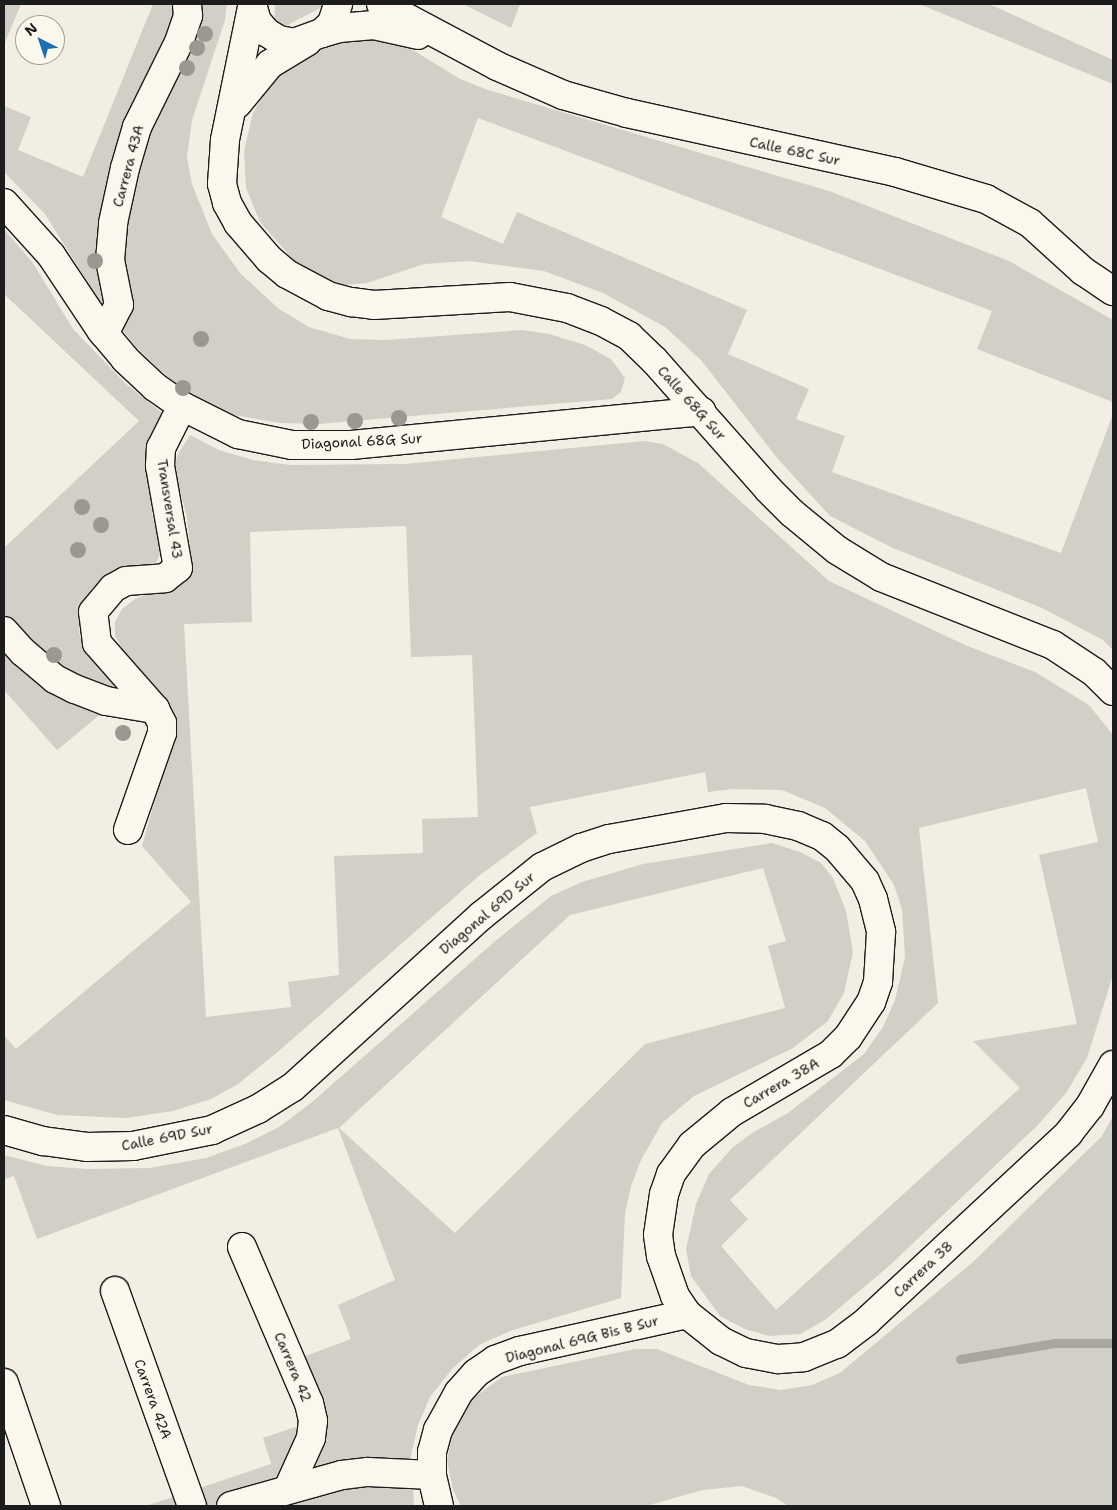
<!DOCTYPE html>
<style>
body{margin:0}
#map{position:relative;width:1117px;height:1510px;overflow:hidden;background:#f2eee4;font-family:"Shantell Sans",sans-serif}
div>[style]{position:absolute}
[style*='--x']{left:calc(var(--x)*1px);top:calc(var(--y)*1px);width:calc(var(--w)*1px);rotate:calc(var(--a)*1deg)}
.green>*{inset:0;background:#d2cfc6}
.stream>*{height:9px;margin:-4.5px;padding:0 4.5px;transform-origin:4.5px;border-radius:4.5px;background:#a9a6a0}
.roads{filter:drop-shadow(1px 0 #1c1c1c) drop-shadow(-1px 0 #1c1c1c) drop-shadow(0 1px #1c1c1c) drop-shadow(0 -1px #1c1c1c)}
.street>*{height:28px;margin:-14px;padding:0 14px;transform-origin:14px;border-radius:14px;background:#fbf7ec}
.secondary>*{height:28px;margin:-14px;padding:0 14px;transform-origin:14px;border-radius:14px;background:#fbf7ec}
.trees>*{width:16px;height:16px;margin:-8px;border-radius:50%;background:#9b9892}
span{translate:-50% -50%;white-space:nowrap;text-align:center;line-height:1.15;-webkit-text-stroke:4.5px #fbf7ec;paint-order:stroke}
.street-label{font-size:14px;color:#1c1c1c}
.frame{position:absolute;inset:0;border:5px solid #1c1c1c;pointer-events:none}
.north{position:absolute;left:15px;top:15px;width:50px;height:50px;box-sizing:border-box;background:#fbf7ec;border:1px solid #a29f99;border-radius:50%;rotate:319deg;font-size:14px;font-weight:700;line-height:20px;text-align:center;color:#1c1c1c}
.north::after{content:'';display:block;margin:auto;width:18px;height:22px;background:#1f6fb2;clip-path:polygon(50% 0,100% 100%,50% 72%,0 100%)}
</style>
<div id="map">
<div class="green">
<div style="clip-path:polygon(4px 4px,21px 4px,4px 45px)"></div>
<div style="clip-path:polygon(153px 4px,227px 4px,225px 20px,192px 120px,187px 157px,192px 184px,212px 234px,240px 273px,279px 309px,309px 327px,350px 339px,385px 340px,522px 330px,549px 334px,585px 345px,611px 359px,625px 378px,621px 392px,612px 399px,318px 424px,280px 423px,234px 415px,188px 393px,159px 369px,136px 347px,100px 302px,45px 214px,4px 172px,4px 106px,31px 117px,18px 150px,83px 177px)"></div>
<div style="clip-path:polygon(275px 4px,328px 4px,274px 32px)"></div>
<div style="clip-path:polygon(463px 4px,520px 4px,511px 28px)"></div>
<div style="clip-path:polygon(919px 4px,989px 4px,1113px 60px,1113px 84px)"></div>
<div style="clip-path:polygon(368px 37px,408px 47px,460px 79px,488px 90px,829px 191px,1009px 261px,1113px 320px,1113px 402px,977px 349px,992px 311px,478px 118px,441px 217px,503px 244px,517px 212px,747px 310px,728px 354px,809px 389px,796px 419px,845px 436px,832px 472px,1061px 553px,1113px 414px,1113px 650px,1103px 640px,1042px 608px,893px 548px,830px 516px,778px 459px,701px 360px,665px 327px,603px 293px,544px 271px,469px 261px,424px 264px,367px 283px,345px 285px,321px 278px,296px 263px,260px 222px,246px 188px,244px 151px,253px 113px,271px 82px,299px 58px,330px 41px)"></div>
<div style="clip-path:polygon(4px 229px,33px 263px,73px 329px,125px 383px,166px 416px,149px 459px,152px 514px,161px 551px,157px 561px,152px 568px,106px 578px,92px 588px,81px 610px,79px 633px,84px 647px,124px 695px,57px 750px,4px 690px,4px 548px,139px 421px,4px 294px)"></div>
<div style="clip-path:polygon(evenodd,190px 435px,219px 450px,253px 460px,291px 465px,404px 464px,645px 441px,663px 444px,698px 463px,829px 581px,965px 645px,1035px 672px,1089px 705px,1113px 735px,1113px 975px,1087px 1058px,1066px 1093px,1038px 1125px,889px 1266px,825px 1320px,800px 1334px,769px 1336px,745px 1329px,720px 1316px,691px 1276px,686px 1249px,696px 1204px,709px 1174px,732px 1148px,752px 1133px,788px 1113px,864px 1054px,883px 1027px,895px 1000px,905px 957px,902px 909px,894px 885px,865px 841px,825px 808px,782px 790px,732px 789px,708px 792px,705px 772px,530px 807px,537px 833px,480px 875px,280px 1050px,238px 1084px,211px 1099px,173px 1111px,126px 1118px,57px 1115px,4px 1100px,4px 1035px,16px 1049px,191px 902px,142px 846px,172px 739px,115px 636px,115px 622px,122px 609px,135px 599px,186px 579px,192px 569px,187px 517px,174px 469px,178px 454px,190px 435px,406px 526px,411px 657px,472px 655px,478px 817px,422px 819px,423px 853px,334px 856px,339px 975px,288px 982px,291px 1007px,206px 1017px,184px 624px,252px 622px,250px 532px,406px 526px,190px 435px,1086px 788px,1098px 842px,1039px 855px,1077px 1024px,973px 1041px,1020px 1088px,776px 1310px,721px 1246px,748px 1219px,730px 1200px,938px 1003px,919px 828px,1086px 788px)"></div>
<div style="clip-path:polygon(evenodd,772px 843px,800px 852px,821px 863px,833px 878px,846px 911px,853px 952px,844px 993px,828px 1021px,793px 1048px,694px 1096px,662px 1123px,641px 1160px,631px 1186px,625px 1214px,621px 1298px,510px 1331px,479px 1345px,453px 1368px,430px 1397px,418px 1425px,411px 1455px,414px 1506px,146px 1506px,271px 1464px,263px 1438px,310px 1422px,287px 1363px,351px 1339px,338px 1305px,395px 1280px,338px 1128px,37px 1239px,14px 1176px,4px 1179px,4px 1155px,47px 1166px,87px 1169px,150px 1168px,206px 1158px,245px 1144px,279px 1127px,311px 1103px,493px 943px,551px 896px,582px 882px,643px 864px,772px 843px,763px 868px,786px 941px,768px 946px,785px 1008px,645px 1044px,455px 1233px,339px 1128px,570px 915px,763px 868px)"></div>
<div style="clip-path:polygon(1113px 1116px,1113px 1506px,788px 1506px,776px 1498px,742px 1486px,703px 1490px,646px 1506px,461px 1506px,453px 1490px,447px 1460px,453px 1431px,471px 1400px,502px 1377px,635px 1349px,657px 1349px,749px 1385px,781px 1390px,812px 1385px,840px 1373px,973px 1262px,1102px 1136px)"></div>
</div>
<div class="stream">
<div style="--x:960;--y:1359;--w:96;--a:-9.6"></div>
<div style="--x:1055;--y:1343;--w:58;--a:0"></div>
</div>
<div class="roads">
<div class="street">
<div style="--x:4;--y:203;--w:70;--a:47.9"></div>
<div style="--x:51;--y:255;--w:90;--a:56.3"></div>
<div style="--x:101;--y:330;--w:38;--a:50"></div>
<div style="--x:125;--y:359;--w:41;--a:43"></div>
<div style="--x:155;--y:387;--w:33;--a:35"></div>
<div style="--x:182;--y:406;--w:63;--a:26.6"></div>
<div style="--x:238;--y:434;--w:55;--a:11.5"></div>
<div style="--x:292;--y:445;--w:59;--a:0"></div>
<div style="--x:351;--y:445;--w:352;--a:-5.5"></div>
<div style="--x:104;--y:334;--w:33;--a:-63"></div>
<div style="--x:119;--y:305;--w:46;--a:-101.3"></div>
<div style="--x:110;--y:260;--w:37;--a:-85"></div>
<div style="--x:113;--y:223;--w:56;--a:-77.7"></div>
<div style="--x:125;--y:168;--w:43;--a:-73.7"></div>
<div style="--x:137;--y:127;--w:95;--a:-63.7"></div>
<div style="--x:179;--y:42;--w:28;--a:-71"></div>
<div style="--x:188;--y:16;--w:12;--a:-95"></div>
<div style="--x:4;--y:631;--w:28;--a:48"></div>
<div style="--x:23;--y:652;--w:42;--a:40.2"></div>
<div style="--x:55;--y:679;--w:22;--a:27"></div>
<div style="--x:75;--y:689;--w:33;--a:21"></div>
<div style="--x:106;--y:701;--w:50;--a:9.3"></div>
<div style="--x:128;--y:830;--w:103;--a:-70.7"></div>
<div style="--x:162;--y:733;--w:10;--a:-90"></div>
<div style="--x:162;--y:723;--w:16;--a:-117"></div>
<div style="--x:155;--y:709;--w:88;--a:-131.3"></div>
<div style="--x:97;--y:643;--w:31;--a:-97"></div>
<div style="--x:93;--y:612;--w:31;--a:-50"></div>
<div style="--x:113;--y:588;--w:15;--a:-28"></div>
<div style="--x:126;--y:581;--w:39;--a:-4"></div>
<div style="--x:165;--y:578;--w:16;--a:-38"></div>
<div style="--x:178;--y:568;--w:104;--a:-100"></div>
<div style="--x:160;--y:466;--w:18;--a:-87"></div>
<div style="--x:161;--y:448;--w:47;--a:-63.4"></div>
<div style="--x:242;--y:1247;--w:170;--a:66.8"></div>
<div style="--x:309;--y:1403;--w:18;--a:77"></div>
<div style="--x:313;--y:1421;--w:17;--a:97"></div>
<div style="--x:311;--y:1438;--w:56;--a:114.3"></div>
<div style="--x:115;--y:1291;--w:228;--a:70.3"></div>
<div style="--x:4;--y:1383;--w:130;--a:71.1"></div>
<div style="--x:231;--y:1506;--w:115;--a:-15.6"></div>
<div style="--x:342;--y:1475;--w:26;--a:-7"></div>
<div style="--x:368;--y:1472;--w:64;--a:2.7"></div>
<div style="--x:439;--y:1506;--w:32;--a:-103"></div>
<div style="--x:432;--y:1475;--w:23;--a:-90"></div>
<div style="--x:432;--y:1452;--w:23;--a:-75"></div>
<div style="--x:438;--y:1430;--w:43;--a:-61.1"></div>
<div style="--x:459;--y:1392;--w:25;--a:-48"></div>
<div style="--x:476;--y:1373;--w:23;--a:-34"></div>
<div style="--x:495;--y:1360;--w:27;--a:-20"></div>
<div style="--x:520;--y:1351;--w:171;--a:-12.5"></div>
</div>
<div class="secondary">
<div style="--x:252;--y:4;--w:18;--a:74"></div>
<div style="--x:257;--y:21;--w:14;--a:51"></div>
<div style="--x:266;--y:32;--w:15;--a:32"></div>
<div style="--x:279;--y:40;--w:15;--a:11"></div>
<div style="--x:294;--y:43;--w:30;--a:-20"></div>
<div style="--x:322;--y:33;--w:14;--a:-45"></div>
<div style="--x:332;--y:23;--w:20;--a:-72"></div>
<div style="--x:381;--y:4;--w:132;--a:28.1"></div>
<div style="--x:497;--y:66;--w:72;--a:23.7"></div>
<div style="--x:563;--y:95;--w:66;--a:15.7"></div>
<div style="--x:627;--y:113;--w:274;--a:12.4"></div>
<div style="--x:895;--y:172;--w:95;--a:16.5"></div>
<div style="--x:986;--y:199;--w:50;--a:28.6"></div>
<div style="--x:1030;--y:223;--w:72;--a:42.2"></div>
<div style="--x:1083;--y:271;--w:36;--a:34"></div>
<div style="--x:252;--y:7;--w:136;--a:101.5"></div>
<div style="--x:225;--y:140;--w:44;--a:93.9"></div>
<div style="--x:222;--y:184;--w:20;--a:75"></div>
<div style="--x:227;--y:203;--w:23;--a:61"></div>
<div style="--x:238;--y:223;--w:48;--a:49.3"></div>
<div style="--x:269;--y:259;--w:23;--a:40"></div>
<div style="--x:287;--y:274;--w:47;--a:28.2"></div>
<div style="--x:328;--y:296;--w:24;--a:15"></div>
<div style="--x:351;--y:302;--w:23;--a:7"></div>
<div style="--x:374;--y:305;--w:136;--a:-3.4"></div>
<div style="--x:510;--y:297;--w:58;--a:10.9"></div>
<div style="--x:567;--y:308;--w:36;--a:21"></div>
<div style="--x:601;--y:321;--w:32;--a:28"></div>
<div style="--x:629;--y:336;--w:35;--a:44"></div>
<div style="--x:654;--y:360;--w:172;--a:48.5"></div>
<div style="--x:768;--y:489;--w:34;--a:45"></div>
<div style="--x:792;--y:513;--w:58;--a:39.4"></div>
<div style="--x:837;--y:550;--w:52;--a:31.5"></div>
<div style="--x:881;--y:577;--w:185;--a:21.6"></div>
<div style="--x:1053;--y:645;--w:49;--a:33.4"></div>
<div style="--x:1094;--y:672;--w:27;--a:45"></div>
<div style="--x:322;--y:33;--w:18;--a:-16"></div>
<div style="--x:339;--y:28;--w:35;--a:-5"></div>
<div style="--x:374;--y:25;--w:45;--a:12.8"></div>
<div style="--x:237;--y:104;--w:52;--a:-50.5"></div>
<div style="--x:270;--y:64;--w:44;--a:-31.2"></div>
<div style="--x:4;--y:1130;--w:41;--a:15.8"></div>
<div style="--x:43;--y:1141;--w:44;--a:7.8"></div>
<div style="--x:87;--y:1147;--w:46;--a:-1.2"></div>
<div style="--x:133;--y:1146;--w:81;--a:-11.4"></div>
<div style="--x:212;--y:1130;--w:51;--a:-24.5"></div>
<div style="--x:258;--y:1109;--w:41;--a:-32.2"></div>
<div style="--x:293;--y:1087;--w:254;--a:-42.3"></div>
<div style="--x:481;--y:916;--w:78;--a:-38.8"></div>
<div style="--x:542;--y:867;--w:43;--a:-26"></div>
<div style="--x:581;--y:848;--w:29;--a:-18"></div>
<div style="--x:609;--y:839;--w:119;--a:-10.2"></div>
<div style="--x:726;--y:818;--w:39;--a:1"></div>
<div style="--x:765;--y:819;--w:34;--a:12"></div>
<div style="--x:798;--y:826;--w:26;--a:23"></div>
<div style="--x:822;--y:836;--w:19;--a:39"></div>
<div style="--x:837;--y:848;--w:43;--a:49.7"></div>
<div style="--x:865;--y:881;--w:20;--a:66"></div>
<div style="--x:873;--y:899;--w:34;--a:76"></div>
<div style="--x:881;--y:932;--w:50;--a:93.4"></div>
<div style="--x:878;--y:982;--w:21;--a:109"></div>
<div style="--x:871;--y:1002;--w:42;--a:123.3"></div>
<div style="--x:848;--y:1037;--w:24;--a:135"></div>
<div style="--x:831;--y:1054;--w:115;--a:149.6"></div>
<div style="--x:732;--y:1112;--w:52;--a:140.5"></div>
<div style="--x:692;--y:1145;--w:36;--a:126"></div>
<div style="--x:671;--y:1174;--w:21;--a:109"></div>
<div style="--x:664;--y:1194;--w:41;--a:98.3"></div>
<div style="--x:658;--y:1235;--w:21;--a:82"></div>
<div style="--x:661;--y:1256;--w:42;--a:70.7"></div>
<div style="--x:675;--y:1296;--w:22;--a:56"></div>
<div style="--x:687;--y:1314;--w:43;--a:38.5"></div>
<div style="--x:721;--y:1341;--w:28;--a:26"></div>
<div style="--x:746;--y:1353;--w:33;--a:11"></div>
<div style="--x:778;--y:1359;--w:26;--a:-4"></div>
<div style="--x:804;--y:1357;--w:35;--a:-22"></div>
<div style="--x:837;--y:1344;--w:38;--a:-37"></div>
<div style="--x:867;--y:1321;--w:275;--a:-42.9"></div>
<div style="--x:1068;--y:1134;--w:36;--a:-52"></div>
<div style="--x:1090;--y:1106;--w:47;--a:-60.7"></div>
</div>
</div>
<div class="trees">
<div style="left:205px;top:34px"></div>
<div style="left:197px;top:48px"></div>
<div style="left:187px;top:68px"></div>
<div style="left:95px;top:261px"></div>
<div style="left:201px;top:339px"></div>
<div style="left:183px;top:388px"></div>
<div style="left:399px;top:418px"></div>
<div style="left:355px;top:421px"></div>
<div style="left:311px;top:422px"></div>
<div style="left:82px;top:507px"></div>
<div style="left:101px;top:525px"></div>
<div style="left:78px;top:550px"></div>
<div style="left:54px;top:655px"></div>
<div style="left:123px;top:733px"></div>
</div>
<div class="street-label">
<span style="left:795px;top:151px;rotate:12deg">Calle 68C Sur</span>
<span style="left:128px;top:166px;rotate:-75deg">Carrera 43A</span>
<span style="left:692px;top:403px;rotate:48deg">Calle 68G Sur</span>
<span style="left:362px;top:441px;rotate:-3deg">Diagonal 68G Sur</span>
<span style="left:170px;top:509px;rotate:81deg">Transversal 43</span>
<span style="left:487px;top:913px;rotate:-40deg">Diagonal 69D Sur</span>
<span style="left:781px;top:1083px;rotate:-30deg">Carrera 38A</span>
<span style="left:167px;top:1137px;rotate:-11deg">Calle 69D Sur</span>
<span style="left:923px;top:1269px;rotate:-43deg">Carrera 38</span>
<span style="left:582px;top:1339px;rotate:-14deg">Diagonal 69G Bis B Sur</span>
<span style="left:293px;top:1367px;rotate:67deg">Carrera 42</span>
<span style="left:153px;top:1399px;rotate:70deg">Carrera 42A</span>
</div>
<div class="frame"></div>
<div class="north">N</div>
</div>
